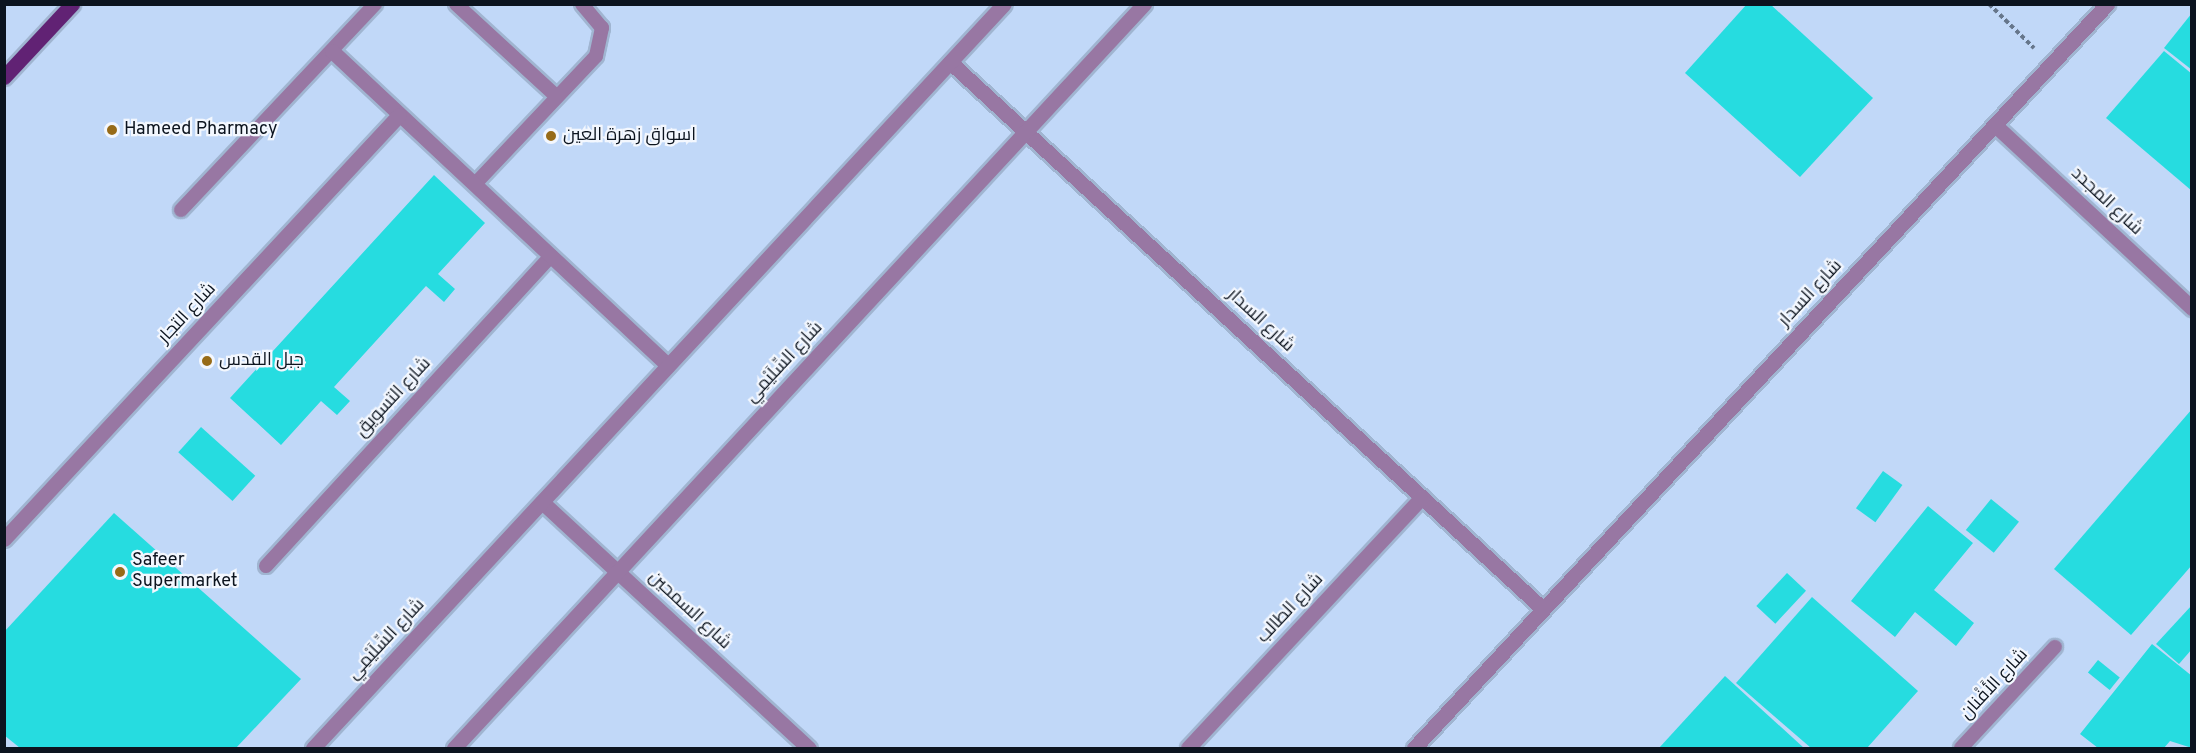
<!DOCTYPE html>
<meta charset="utf-8">
<style>
body{margin:0}
#map{position:relative;width:2196px;height:753px;overflow:hidden;background:#c1d8f8;font-family:Overpass,Cairo,sans-serif}
div>[style]{position:absolute}
[style*='--x']{left:calc(var(--x)*1px);top:calc(var(--y)*1px);width:calc(var(--w)*1px);rotate:calc(var(--a)*1deg)}
.building>*{inset:0;background:#26dce0;transform-origin:0 0}
.path>*{height:4px;margin-top:-2px;transform-origin:0;background:repeating-linear-gradient(90deg,#66768b 0 4.5px,transparent 0 7.5px)}
.roads{filter:drop-shadow(2px 0 #a0b5d1) drop-shadow(-2px 0 #a0b5d1) drop-shadow(0 2px #a0b5d1) drop-shadow(0 -2px #a0b5d1)}
.service>*{height:14px;margin:-7px;padding:0 7px;transform-origin:7px;border-radius:7px;background:#9877a3}
.minor>*{height:15px;margin:-7.5px;padding:0 7.5px;transform-origin:7.5px;border-radius:7.5px;background:#9877a3}
.primary>*{height:15px;margin:-7.5px;padding:0 7.5px;transform-origin:7.5px;border-radius:7.5px;background:#612274}
.dots>*{width:16px;height:16px;translate:-50% -50%;box-sizing:border-box;border:3px solid #f3f7fe;border-radius:50%}
span{translate:-50% -50%;white-space:nowrap;text-align:center;line-height:1.15;-webkit-text-stroke:4.5px #f3f7fe;paint-order:stroke}
.poi-label{font-size:18px;color:#0c141f}
.left{translate:0 -50%;text-align:left}
.street-label{font-size:18px;color:#0c141f}
.frame{position:absolute;inset:0;border:6px solid #0c141f;pointer-events:none}
</style>
<div id="map">
<div class="building">
<div style="clip-path:polygon(1747px 4px,1770px 4px,1873px 98px,1800px 177px,1685px 73px)"></div>
<div style="clip-path:polygon(2192px 13px,2192px 70px,2164px 48px)"></div>
<div style="clip-path:polygon(2164px 51px,2192px 74px,2192px 191px,2106px 118px)"></div>
<div style="clip-path:polygon(434px 175px,485px 223px,438px 274px,455px 289px,444px 302px,426px 286px,334px 387px,350px 401px,337px 415px,321px 401px,281px 445px,230px 398px)"></div>
<div style="clip-path:polygon(2192px 409px,2192px 565px,2131px 635px,2054px 569px)"></div>
<div style="left:201px;top:427px;width:73px;height:34px;rotate:42deg"></div>
<div style="left:1883px;top:471px;width:24px;height:46px;rotate:36deg"></div>
<div style="left:1991px;top:499px;width:36px;height:40px;rotate:39deg"></div>
<div style="clip-path:polygon(1928px 506px,1973px 543px,1934px 590px,1974px 623px,1956px 646px,1915px 612px,1895px 637px,1851px 601px)"></div>
<div style="clip-path:polygon(114px 513px,301px 679px,236px 748px,20px 748px,4px 735px,4px 632px)"></div>
<div style="left:1787px;top:573px;width:26px;height:45px;rotate:43deg"></div>
<div style="clip-path:polygon(1812px 597px,1918px 691px,1867px 748px,1811px 748px,1736px 683px)"></div>
<div style="clip-path:polygon(2192px 605px,2192px 649px,2179px 664px,2156px 644px)"></div>
<div style="clip-path:polygon(2152px 644px,2192px 676px,2192px 748px,2170px 741px,2164px 748px,2098px 748px,2080px 734px)"></div>
<div style="left:2098px;top:660px;width:28px;height:16px;rotate:39deg"></div>
<div style="clip-path:polygon(1725px 676px,1804px 748px,1659px 748px)"></div>
</div>
<div class="path">
<div style="--x:1989;--y:4;--w:63;--a:44.4"></div>
</div>
<div class="roads">
<div class="service">
<div style="--x:456;--y:4;--w:137;--a:42.6"></div>
<div style="--x:475;--y:184;--w:176;--a:-46.6"></div>
<div style="--x:596;--y:56;--w:29;--a:-78"></div>
<div style="--x:602;--y:28;--w:31;--a:-130"></div>
<div style="--x:181;--y:210;--w:283;--a:-46.7"></div>
<div style="--x:266;--y:566;--w:421;--a:-47.4"></div>
<div style="--x:1961;--y:748;--w:138;--a:-47.1"></div>
</div>
<div class="minor">
<div style="--x:332;--y:51;--w:460;--a:43.1"></div>
<div style="--x:950;--y:62;--w:807;--a:42.69"></div>
<div style="--x:1995;--y:125;--w:269;--a:42.9"></div>
<div style="--x:542;--y:502;--w:363;--a:42.7"></div>
<div style="--x:4;--y:539;--w:579;--a:-47.03"></div>
<div style="--x:313;--y:748;--w:1015;--a:-47.12"></div>
<div style="--x:454;--y:748;--w:1015;--a:-47.16"></div>
<div style="--x:1188;--y:748;--w:343;--a:-47"></div>
<div style="--x:1414;--y:748;--w:1017;--a:-47.03"></div>
</div>
<div class="primary">
<div style="--x:4;--y:77;--w:100;--a:-47"></div>
</div>
</div>
<div class="dots">
<div style="left:112px;top:130px;background:#976b18"></div>
<div style="left:551px;top:136px;background:#976b18"></div>
<div style="left:207px;top:361px;background:#976b18"></div>
<div style="left:120px;top:572px;background:#976b18"></div>
</div>
<div class="poi-label">
<span class="left" style="left:124px;top:130px">Hameed Pharmacy</span>
<span class="left" style="left:563px;top:136px">اسواق زهرة العين</span>
<span class="left" style="left:219px;top:361px">جبل القدس</span>
<span class="left" style="left:132px;top:572px">Safeer<br>Supermarket</span>
</div>
<div class="street-label">
<span style="left:2106px;top:202px;rotate:43deg">شارع المجدد</span>
<span style="left:1811px;top:294px;rotate:-47deg">شارع السدار</span>
<span style="left:188px;top:314px;rotate:-47deg">شارع التجار</span>
<span style="left:1260px;top:321px;rotate:43deg">شارع السدار</span>
<span style="left:785px;top:363px;rotate:-47deg">شارع السِّلَيْمِي</span>
<span style="left:394px;top:398px;rotate:-47deg">شارع التسويق</span>
<span style="left:1291px;top:609px;rotate:-47deg">شارع الطالب</span>
<span style="left:689px;top:611px;rotate:43deg">شارع السمحين</span>
<span style="left:387px;top:640px;rotate:-47deg">شارع السِّلَيْمِي</span>
<span style="left:1995px;top:685px;rotate:-47deg">شارع الأَفْنان</span>
</div>
<div class="frame"></div>
</div>
